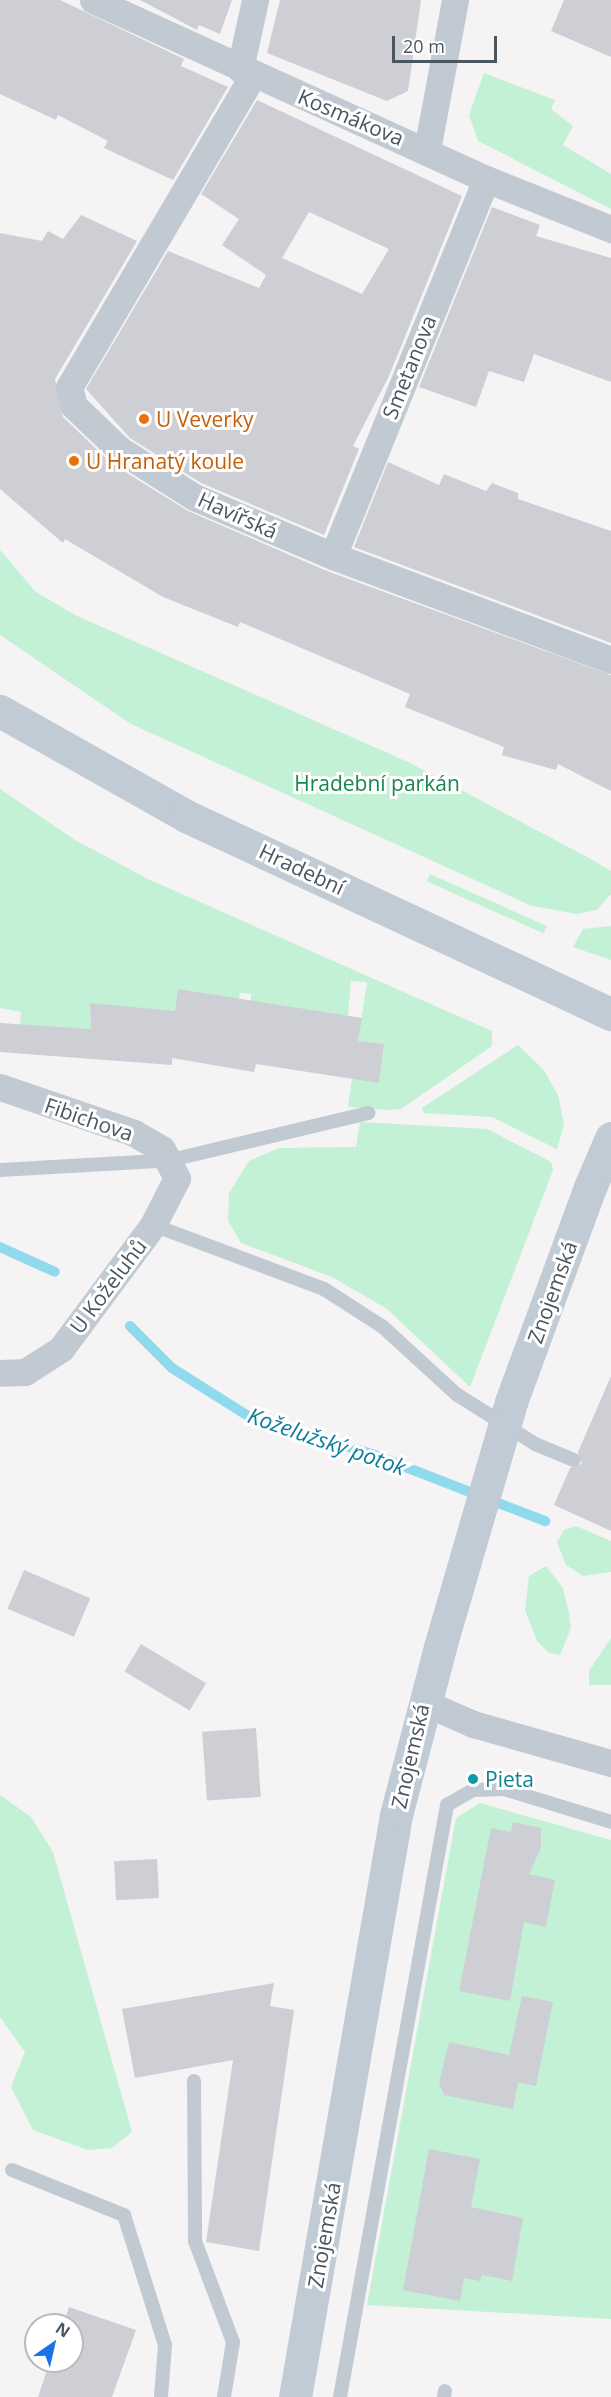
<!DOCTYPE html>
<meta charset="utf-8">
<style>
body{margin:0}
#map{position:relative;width:611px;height:2397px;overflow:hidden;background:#f5f3f3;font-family:"Open Sans",sans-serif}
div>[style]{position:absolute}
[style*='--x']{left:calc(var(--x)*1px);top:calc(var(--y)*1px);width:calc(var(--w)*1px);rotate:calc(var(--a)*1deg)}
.green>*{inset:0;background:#c3f1d5;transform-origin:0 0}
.stream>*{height:10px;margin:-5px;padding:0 5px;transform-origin:5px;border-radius:5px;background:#90daee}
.building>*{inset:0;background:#cdcfd5;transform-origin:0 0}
.service>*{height:14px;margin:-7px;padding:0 7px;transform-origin:7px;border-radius:7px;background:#c1cad2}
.minor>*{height:27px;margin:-13.5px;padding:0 13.5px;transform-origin:13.5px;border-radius:13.5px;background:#c1cad2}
.secondary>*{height:33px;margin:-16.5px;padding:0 16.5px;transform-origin:16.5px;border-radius:16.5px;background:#c1cbd6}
.secondary-bridge>*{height:33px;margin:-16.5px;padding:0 16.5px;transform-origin:16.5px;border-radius:16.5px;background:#c1cbd6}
.dots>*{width:16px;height:16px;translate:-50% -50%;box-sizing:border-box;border:3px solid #fff;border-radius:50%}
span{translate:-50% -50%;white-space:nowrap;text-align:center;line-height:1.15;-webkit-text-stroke:6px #fff;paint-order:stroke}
.street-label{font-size:21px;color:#4a5661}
.food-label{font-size:21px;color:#c56008}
.left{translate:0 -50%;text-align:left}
.park-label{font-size:21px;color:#17864f}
.culture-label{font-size:21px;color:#0d838f}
.water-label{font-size:22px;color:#0c7c9b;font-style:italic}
.north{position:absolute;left:24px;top:2313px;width:60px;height:60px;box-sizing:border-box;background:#fff;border:2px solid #b7bbc0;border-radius:50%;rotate:34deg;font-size:16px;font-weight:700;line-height:24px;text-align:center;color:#4a5661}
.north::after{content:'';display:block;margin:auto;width:21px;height:27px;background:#1a73e8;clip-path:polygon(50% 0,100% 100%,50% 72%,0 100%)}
.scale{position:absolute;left:392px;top:36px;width:105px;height:27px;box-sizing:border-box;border:3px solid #4a5661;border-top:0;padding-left:8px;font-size:18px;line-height:21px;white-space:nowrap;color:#4a5661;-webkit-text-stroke:4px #fff;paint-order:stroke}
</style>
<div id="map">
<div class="green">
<div style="clip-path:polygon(484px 73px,555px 100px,551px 109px,573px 126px,563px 145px,611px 174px,611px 209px,478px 141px,469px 115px)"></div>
<div style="clip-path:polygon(0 550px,36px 592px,75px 615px,408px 762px,589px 858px,611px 871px,611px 894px,597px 910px,577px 914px,532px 906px,131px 724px,0 635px)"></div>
<div style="clip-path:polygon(0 789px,75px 840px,150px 880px,492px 1031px,492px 1046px,401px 1109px,389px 1110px,348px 1107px,352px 1079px,379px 1082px,384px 1044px,358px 1041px,367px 982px,351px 981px,346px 1037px,251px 1001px,251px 994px,240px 993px,234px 1024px,210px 995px,178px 989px,179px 1016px,90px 1003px,91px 1029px,20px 1025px,21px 1012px,0 1008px)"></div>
<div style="left:430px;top:874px;width:128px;height:8px;rotate:24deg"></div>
<div style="clip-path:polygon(611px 926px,611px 960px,573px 947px,583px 929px)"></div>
<div style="clip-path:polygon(518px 1045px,544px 1070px,558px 1095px,564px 1125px,557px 1149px,492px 1117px,424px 1113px,422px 1108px)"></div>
<div style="clip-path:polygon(360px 1122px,487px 1129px,551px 1162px,553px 1170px,470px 1387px,387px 1309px,332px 1277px,241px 1243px,228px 1221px,229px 1193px,249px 1161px,279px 1148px,356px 1147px)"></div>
<div style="clip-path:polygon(576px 1526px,611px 1541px,611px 1572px,583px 1576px,566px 1565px,557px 1542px,564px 1530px)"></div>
<div style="clip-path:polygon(546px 1566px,563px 1588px,569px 1613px,571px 1628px,560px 1655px,549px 1653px,537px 1641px,525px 1610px,529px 1576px)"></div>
<div style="clip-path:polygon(611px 1638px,611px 1685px,589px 1685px,589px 1671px)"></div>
<div style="clip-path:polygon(0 1795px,31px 1817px,53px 1852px,132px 2132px,112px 2148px,88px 2150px,33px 2130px,11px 2087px,25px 2052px,0 2017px)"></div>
<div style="clip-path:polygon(480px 1803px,611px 1840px,611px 2319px,367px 2305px,456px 1818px)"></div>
</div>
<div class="stream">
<div style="--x:0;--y:1247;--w:60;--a:24.4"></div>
<div style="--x:130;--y:1326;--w:59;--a:45"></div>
<div style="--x:172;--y:1368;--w:96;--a:32.2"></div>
<div style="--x:253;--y:1419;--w:124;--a:16.4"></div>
<div style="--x:372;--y:1454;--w:186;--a:21.2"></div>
</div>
<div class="building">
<div style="clip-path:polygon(0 0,60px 0,184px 59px,181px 66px,228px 87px,173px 180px,104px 148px,108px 141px,58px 115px,56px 120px,0 94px)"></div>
<div style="clip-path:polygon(140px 0,232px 0,220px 34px,199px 25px,197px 30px)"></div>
<div style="clip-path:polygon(280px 0,421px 0,408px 91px,387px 101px,267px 53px)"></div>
<div style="clip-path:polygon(564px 0,611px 0,611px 57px,551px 31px)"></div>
<div style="clip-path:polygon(evenodd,257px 100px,462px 196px,389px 376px,353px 446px,359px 449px,324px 535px,201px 483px,130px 438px,86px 389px,168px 251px,259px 288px,266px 275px,222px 245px,239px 219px,201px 194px,257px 100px,309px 212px,389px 249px,362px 294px,282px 258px,309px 212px)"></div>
<div style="clip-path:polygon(492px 207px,540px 225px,536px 236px,611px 258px,611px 382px,534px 354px,524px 382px,489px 371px,476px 407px,419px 387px)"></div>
<div style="clip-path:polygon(81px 215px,137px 241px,55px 379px,63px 417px,111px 463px,188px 511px,327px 571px,611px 675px,611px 791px,558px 764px,556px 770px,502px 755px,504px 747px,405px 707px,410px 694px,240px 622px,238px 627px,163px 597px,65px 539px,63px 543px,0 489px,0 233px,42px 241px,48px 231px,63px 239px)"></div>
<div style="clip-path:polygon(388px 462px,439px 485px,444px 474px,486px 491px,492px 483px,518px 493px,518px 499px,611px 531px,611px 643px,354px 547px)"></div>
<div style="clip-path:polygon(178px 989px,362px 1018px,358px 1041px,384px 1044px,379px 1083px,256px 1064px,254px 1072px,172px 1058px,172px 1065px,0 1052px,0 1023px,91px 1029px,90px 1003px,175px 1011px)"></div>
<div style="clip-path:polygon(611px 1376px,611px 1531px,554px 1505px,570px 1468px,582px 1464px,578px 1452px)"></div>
<div style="left:24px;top:1570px;width:72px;height:42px;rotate:23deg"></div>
<div style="left:141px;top:1644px;width:76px;height:32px;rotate:31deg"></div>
<div style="left:256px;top:1728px;width:69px;height:54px;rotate:86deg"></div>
<div style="clip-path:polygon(513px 1822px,541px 1828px,541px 1848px,529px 1874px,555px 1880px,546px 1927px,524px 1922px,510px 2001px,459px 1991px,491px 1828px,511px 1832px)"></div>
<div style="left:157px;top:1859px;width:39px;height:43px;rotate:87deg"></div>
<div style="clip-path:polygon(274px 1983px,270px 2006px,294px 2010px,259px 2251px,206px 2242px,233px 2060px,135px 2078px,122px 2009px)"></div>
<div style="clip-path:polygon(522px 1996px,553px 2002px,536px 2086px,518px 2082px,513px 2109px,444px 2095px,439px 2083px,449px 2042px,509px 2055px)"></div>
<div style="clip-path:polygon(429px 2149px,480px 2159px,471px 2207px,523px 2218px,512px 2281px,482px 2275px,480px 2281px,464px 2278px,460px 2301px,403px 2290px)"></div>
<div style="clip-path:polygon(69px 2307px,136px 2330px,112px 2397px,38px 2397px,50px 2361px,72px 2361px,72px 2325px,63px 2325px)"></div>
</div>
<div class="service">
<div style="--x:0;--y:1170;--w:171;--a:-3.3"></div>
<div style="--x:171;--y:1160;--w:203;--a:-13.4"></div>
<div style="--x:153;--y:1225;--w:183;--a:20.5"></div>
<div style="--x:324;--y:1289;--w:70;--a:32.8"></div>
<div style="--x:383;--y:1327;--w:99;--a:42.5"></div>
<div style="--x:456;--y:1394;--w:93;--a:32.3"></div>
<div style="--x:535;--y:1444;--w:42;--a:22.3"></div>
<div style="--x:194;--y:2081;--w:160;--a:89.6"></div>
<div style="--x:195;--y:2241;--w:108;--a:69.4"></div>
<div style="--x:233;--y:2342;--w:56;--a:99.3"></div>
<div style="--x:12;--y:2170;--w:121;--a:21.9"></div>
<div style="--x:124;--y:2215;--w:136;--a:72.5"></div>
<div style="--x:165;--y:2345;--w:52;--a:94.4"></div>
<div style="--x:340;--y:2397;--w:602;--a:-79.75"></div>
<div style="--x:447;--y:1805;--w:30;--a:-30"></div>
<div style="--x:473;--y:1790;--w:31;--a:-2"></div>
<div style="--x:504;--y:1789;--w:112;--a:17.1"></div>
<div style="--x:444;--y:2397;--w:6;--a:-81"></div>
</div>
<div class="minor">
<div style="--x:93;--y:0;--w:432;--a:24.5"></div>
<div style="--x:486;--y:179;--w:135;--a:21.8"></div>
<div style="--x:240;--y:69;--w:71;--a:-77.7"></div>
<div style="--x:253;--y:75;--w:362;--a:120.5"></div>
<div style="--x:69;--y:387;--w:20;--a:75"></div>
<div style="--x:74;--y:406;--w:64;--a:43.7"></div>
<div style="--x:120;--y:450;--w:88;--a:32.4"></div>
<div style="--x:194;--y:497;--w:151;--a:23"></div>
<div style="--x:333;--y:556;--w:297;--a:20.5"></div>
<div style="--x:427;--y:150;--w:153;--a:-79.4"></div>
<div style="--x:333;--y:556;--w:407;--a:-67.9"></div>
<div style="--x:0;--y:1087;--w:142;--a:18.9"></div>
<div style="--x:134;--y:1133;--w:32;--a:30"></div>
<div style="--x:162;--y:1149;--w:33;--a:63"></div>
<div style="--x:177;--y:1178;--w:53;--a:117.1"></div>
<div style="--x:153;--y:1225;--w:154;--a:126.6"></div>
<div style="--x:61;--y:1349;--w:43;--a:147.4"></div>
<div style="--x:25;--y:1372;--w:25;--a:178"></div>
<div style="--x:423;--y:1702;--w:55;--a:23.7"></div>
<div style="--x:473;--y:1724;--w:143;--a:15.8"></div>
</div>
<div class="secondary">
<div style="--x:0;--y:711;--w:214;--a:29.4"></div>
<div style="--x:186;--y:816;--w:469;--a:25"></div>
<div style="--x:591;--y:1185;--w:51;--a:-66.9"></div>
<div style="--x:295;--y:2397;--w:591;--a:-80.15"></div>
<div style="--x:396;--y:1815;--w:174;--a:-75.3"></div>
</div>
<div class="secondary-bridge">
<div style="--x:440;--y:1647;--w:255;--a:-73.8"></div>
<div style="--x:511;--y:1402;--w:231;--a:-69.8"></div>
</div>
<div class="dots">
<div style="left:144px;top:419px;background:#e8710a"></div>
<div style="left:74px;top:461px;background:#e8710a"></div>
<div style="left:473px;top:1779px;background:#0f9aa8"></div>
</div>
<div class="street-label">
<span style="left:351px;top:117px;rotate:23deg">Kosmákova</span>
<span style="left:409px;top:367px;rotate:-68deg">Smetanova</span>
<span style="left:238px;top:515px;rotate:24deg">Havířská</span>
<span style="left:302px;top:869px;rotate:25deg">Hradební</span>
<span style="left:89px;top:1119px;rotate:19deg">Fibichova</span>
<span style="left:108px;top:1286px;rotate:-53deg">U Koželuhů</span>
<span style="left:552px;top:1292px;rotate:-70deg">Znojemská</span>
<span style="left:410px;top:1756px;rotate:-77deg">Znojemská</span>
<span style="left:324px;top:2235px;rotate:-80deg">Znojemská</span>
</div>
<div class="food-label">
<span class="left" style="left:156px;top:419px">U Veverky</span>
<span class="left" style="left:86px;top:461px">U Hranatý koule</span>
</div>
<div class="park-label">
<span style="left:377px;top:783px">Hradební parkán</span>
</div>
<div class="culture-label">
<span class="left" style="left:485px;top:1779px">Pieta</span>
</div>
<div class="water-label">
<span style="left:327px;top:1441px;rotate:19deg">Koželužský potok</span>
</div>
<div class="north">N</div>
<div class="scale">20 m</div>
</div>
